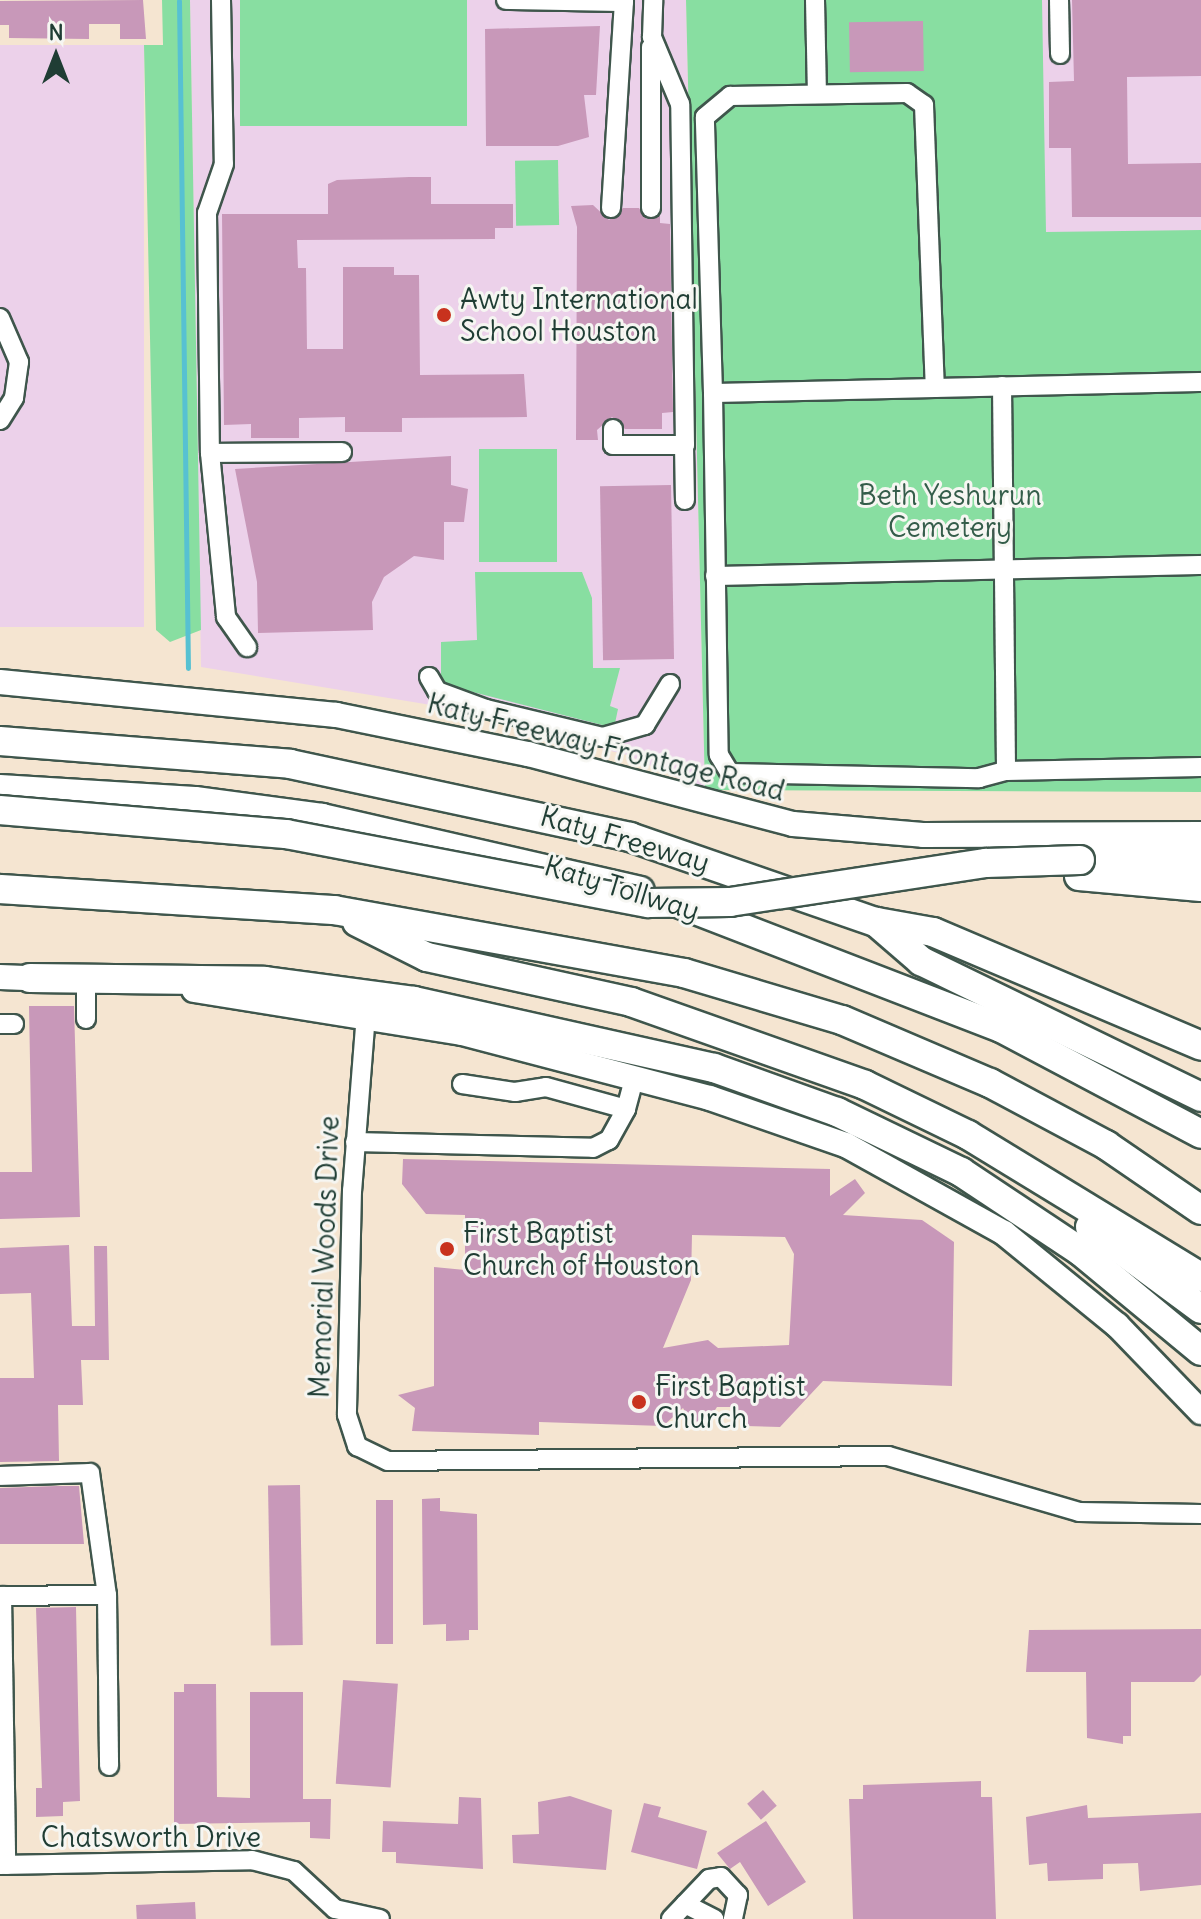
<!DOCTYPE html>
<style>
body{margin:0}
#map{position:relative;width:1201px;height:1919px;overflow:hidden;background:#f5e5d1;font-family:Delius,sans-serif}
div>[style]{position:absolute}
[style*='--x']{left:calc(var(--x)*1px);top:calc(var(--y)*1px);width:calc(var(--w)*1px);rotate:calc(var(--a)*1deg)}
.built>*{inset:0;background:#ecd1ea;transform-origin:0 0}
.green>*{inset:0;background:#88dea1;transform-origin:0 0}
.stream>*{height:5px;margin:-2.5px;padding:0 2.5px;transform-origin:2.5px;border-radius:2.5px;background:#57c1d2}
.building>*{inset:0;background:#c898b9;transform-origin:0 0}
.roads{filter:drop-shadow(2px 0 #3f564c) drop-shadow(-2px 0 #3f564c) drop-shadow(0 2px #3f564c) drop-shadow(0 -2px #3f564c)}
.minor>*{height:18px;margin:-9px;padding:0 9px;transform-origin:9px;border-radius:9px;background:#fff}
.major>*{height:24px;margin:-12px;padding:0 12px;transform-origin:12px;border-radius:12px;background:#fff}
.highway>*{height:28px;margin:-14px;padding:0 14px;transform-origin:14px;border-radius:14px;background:#fff}
.bridges{filter:drop-shadow(2px 0 #3f564c) drop-shadow(-2px 0 #3f564c) drop-shadow(0 2px #3f564c) drop-shadow(0 -2px #3f564c)}
.highway-bridge>*{height:28px;margin:-14px;padding:0 14px;transform-origin:14px;border-radius:14px;background:#fff}
.dots>*{width:22px;height:22px;translate:-50% -50%;box-sizing:border-box;border:4px solid #f6f6f2;border-radius:50%}
span{translate:-50% -50%;white-space:nowrap;text-align:center;line-height:1.15;-webkit-text-stroke:6px #f6f6f2;paint-order:stroke}
.poi-label{font-size:28px;color:#1f3d34}
.left{translate:0 -50%;text-align:left}
.park-label{font-size:28px;color:#345d4a}
.street-label{font-size:28px;color:#1f3d34}
.north{position:absolute;left:16px;top:16px;width:80px;height:80px;-webkit-text-stroke:6px #f6f6f2;paint-order:stroke;rotate:0deg;font-size:22px;font-weight:700;line-height:32px;text-align:center;color:#1f3d34}
.north::after{content:'';display:block;margin:auto;width:28px;height:36px;background:#1f3d34;clip-path:polygon(50% 0,100% 100%,50% 72%,0 100%)}
</style>
<div id="map">
<div class="built">
<div style="clip-path:polygon(190px 0,686px 0,705px 790px,627px 755px,425px 704px,201px 667px)"></div>
<div style="left:1042px;top:0;width:159px;height:232px"></div>
<div style="left:0;top:45px;width:144px;height:582px"></div>
</div>
<div class="green">
<div style="clip-path:polygon(162px 0,190px 0,201px 630px,170px 642px,156px 630px,144px 45px,163px 45px)"></div>
<div style="left:240px;top:0;width:227px;height:126px"></div>
<div style="clip-path:polygon(686px 0,1042px 0,1046px 232px,1201px 230px,1201px 792px,705px 790px)"></div>
<div style="left:558px;top:160px;width:65px;height:43px;rotate:89deg"></div>
<div style="left:479px;top:449px;width:78px;height:113px"></div>
<div style="clip-path:polygon(475px 572px,582px 572px,592px 598px,593px 668px,620px 668px,610px 706px,618px 709px,614px 728px,441px 684px,441px 642px,477px 640px)"></div>
</div>
<div class="stream">
<div style="--x:179;--y:1;--w:667;--a:89.23"></div>
</div>
<div class="building">
<div style="clip-path:polygon(143px 0,146px 39px,120px 39px,120px 24px,89px 24px,89px 39px,9px 38px,9px 25px,0 25px,0 1px)"></div>
<div style="clip-path:polygon(1072px 0,1201px 0,1201px 76px,1127px 77px,1128px 164px,1201px 163px,1201px 217px,1072px 217px,1071px 148px,1049px 148px,1049px 82px,1074px 81px)"></div>
<div style="left:923px;top:21px;width:50px;height:74px;rotate:89deg"></div>
<div style="clip-path:polygon(600px 26px,596px 95px,584px 95px,589px 137px,558px 146px,486px 146px,485px 29px)"></div>
<div style="clip-path:polygon(409px 177px,431px 177px,431px 204px,513px 204px,513px 228px,495px 228px,495px 239px,297px 240px,298px 268px,306px 268px,307px 349px,343px 349px,343px 267px,394px 267px,394px 275px,419px 275px,420px 375px,524px 374px,527px 417px,402px 418px,402px 432px,345px 432px,345px 417px,299px 418px,299px 438px,251px 438px,251px 424px,224px 425px,222px 214px,328px 214px,328px 184px,337px 180px)"></div>
<div style="clip-path:polygon(593px 205px,609px 220px,623px 208px,639px 208px,646px 219px,660px 216px,660px 223px,670px 224px,673px 412px,662px 413px,662px 429px,625px 429px,612px 417px,597px 430px,598px 440px,576px 440px,577px 227px,571px 206px)"></div>
<div style="clip-path:polygon(451px 456px,451px 485px,468px 489px,464px 522px,444px 522px,444px 560px,414px 556px,384px 577px,372px 602px,373px 630px,258px 633px,257px 582px,235px 469px)"></div>
<div style="left:671px;top:485px;width:174px;height:71px;rotate:89deg"></div>
<div style="clip-path:polygon(29px 1006px,74px 1006px,80px 1217px,0 1219px,0 1172px,32px 1172px)"></div>
<div style="clip-path:polygon(evenodd,403px 1159px,830px 1169px,830px 1196px,855px 1179px,865px 1193px,843px 1215px,922px 1220px,954px 1242px,952px 1386px,823px 1381px,780px 1427px,746px 1426px,734px 1407px,717px 1407px,708px 1421px,691px 1422px,683px 1408px,663px 1426px,539px 1422px,539px 1435px,412px 1431px,415px 1408px,398px 1395px,434px 1386px,434px 1267px,465px 1270px,465px 1215px,426px 1214px,402px 1184px,403px 1159px,692px 1235px,785px 1237px,794px 1254px,789px 1345px,718px 1348px,708px 1340px,663px 1348px,691px 1280px,692px 1235px)"></div>
<div style="clip-path:polygon(69px 1245px,72px 1326px,95px 1326px,94px 1246px,107px 1246px,109px 1360px,81px 1360px,83px 1405px,58px 1405px,59px 1461px,0 1462px,0 1378px,34px 1378px,31px 1293px,0 1294px,0 1248px)"></div>
<div style="left:300px;top:1485px;width:160px;height:32px;rotate:89deg"></div>
<div style="clip-path:polygon(57px 1486px,79px 1486px,84px 1544px,0 1544px,0 1488px)"></div>
<div style="clip-path:polygon(440px 1498px,440px 1511px,477px 1514px,478px 1630px,469px 1630px,469px 1640px,446px 1641px,446px 1624px,423px 1625px,422px 1499px)"></div>
<div style="left:376px;top:1500px;width:17px;height:144px"></div>
<div style="clip-path:polygon(76px 1607px,80px 1801px,63px 1802px,63px 1816px,36px 1817px,36px 1788px,42px 1788px,36px 1608px)"></div>
<div style="clip-path:polygon(1201px 1629px,1201px 1675px,1194px 1682px,1131px 1682px,1131px 1736px,1123px 1736px,1123px 1744px,1087px 1738px,1086px 1672px,1026px 1672px,1029px 1630px)"></div>
<div style="left:343px;top:1680px;width:55px;height:104px;rotate:4deg"></div>
<div style="clip-path:polygon(184px 1684px,216px 1684px,217px 1797px,250px 1798px,250px 1692px,303px 1692px,303px 1799px,331px 1799px,330px 1839px,310px 1838px,310px 1822px,174px 1824px,174px 1692px,184px 1692px)"></div>
<div style="clip-path:polygon(981px 1781px,981px 1797px,992px 1797px,996px 1919px,853px 1919px,849px 1799px,863px 1799px,863px 1785px)"></div>
<div style="left:763px;top:1790px;width:21px;height:21px;rotate:49deg"></div>
<div style="clip-path:polygon(570px 1796px,612px 1810px,606px 1870px,513px 1863px,512px 1835px,539px 1834px,538px 1802px)"></div>
<div style="clip-path:polygon(459px 1797px,481px 1798px,483px 1869px,396px 1863px,396px 1852px,382px 1852px,383px 1821px,458px 1824px)"></div>
<div style="clip-path:polygon(644px 1803px,661px 1807px,658px 1817px,707px 1831px,697px 1869px,631px 1852px)"></div>
<div style="clip-path:polygon(1087px 1805px,1088px 1818px,1201px 1813px,1201px 1885px,1140px 1891px,1138px 1863px,1103px 1864px,1103px 1879px,1048px 1881px,1047px 1863px,1029px 1865px,1026px 1817px)"></div>
<div style="clip-path:polygon(766px 1821px,806px 1882px,768px 1906px,740px 1862px,730px 1869px,717px 1853px)"></div>
<div style="left:195px;top:1902px;width:17px;height:59px;rotate:87deg"></div>
</div>
<div class="roads">
<div class="minor">
<div style="--x:221;--y:0;--w:164;--a:89"></div>
<div style="--x:224;--y:164;--w:52;--a:109.1"></div>
<div style="--x:207;--y:213;--w:240;--a:89.3"></div>
<div style="--x:210;--y:453;--w:165;--a:84.4"></div>
<div style="--x:226;--y:617;--w:37;--a:55"></div>
<div style="--x:506;--y:0;--w:118;--a:1"></div>
<div style="--x:815;--y:0;--w:94;--a:88.8"></div>
<div style="--x:1059;--y:0;--w:54;--a:88.9"></div>
<div style="--x:611;--y:208;--w:208;--a:-86.4"></div>
<div style="--x:651;--y:208;--w:161;--a:-90"></div>
<div style="--x:0;--y:318;--w:48;--a:66.6"></div>
<div style="--x:19;--y:362;--w:36;--a:98"></div>
<div style="--x:14;--y:398;--w:26;--a:122"></div>
<div style="--x:1201;--y:382;--w:488;--a:178.7"></div>
<div style="--x:713;--y:393;--w:362;--a:89.1"></div>
<div style="--x:719;--y:755;--w:21;--a:59"></div>
<div style="--x:730;--y:773;--w:249;--a:1.2"></div>
<div style="--x:979;--y:778;--w:28;--a:-15"></div>
<div style="--x:1006;--y:771;--w:195;--a:-1.2"></div>
<div style="--x:1002;--y:386;--w:385;--a:89.4"></div>
<div style="--x:713;--y:393;--w:276;--a:-91.7"></div>
<div style="--x:705;--y:117;--w:33;--a:-40"></div>
<div style="--x:730;--y:96;--w:177;--a:-1"></div>
<div style="--x:907;--y:93;--w:21;--a:35"></div>
<div style="--x:924;--y:105;--w:283;--a:87.8"></div>
<div style="--x:613;--y:429;--w:16;--a:90"></div>
<div style="--x:613;--y:445;--w:72;--a:0"></div>
<div style="--x:685;--y:445;--w:341;--a:-90.8"></div>
<div style="--x:680;--y:104;--w:73;--a:-112.7"></div>
<div style="--x:652;--y:37;--w:37;--a:-88"></div>
<div style="--x:684;--y:445;--w:55;--a:89"></div>
<div style="--x:210;--y:453;--w:132;--a:-0.4"></div>
<div style="--x:715;--y:576;--w:486;--a:-1.3"></div>
<div style="--x:429;--y:677;--w:16;--a:60"></div>
<div style="--x:437;--y:691;--w:52;--a:20.2"></div>
<div style="--x:486;--y:709;--w:120;--a:13.5"></div>
<div style="--x:603;--y:737;--w:44;--a:-15.9"></div>
<div style="--x:645;--y:725;--w:48;--a:-58.6"></div>
<div style="--x:366;--y:1014;--w:177;--a:94.5"></div>
<div style="--x:352;--y:1190;--w:225;--a:91.3"></div>
<div style="--x:347;--y:1415;--w:33;--a:72"></div>
<div style="--x:357;--y:1446;--w:34;--a:26"></div>
<div style="--x:388;--y:1461;--w:500;--a:-0.57"></div>
<div style="--x:888;--y:1456;--w:199;--a:16.3"></div>
<div style="--x:1079;--y:1512;--w:122;--a:0.9"></div>
<div style="--x:86;--y:1019;--w:37;--a:-90"></div>
<div style="--x:0;--y:1024;--w:14;--a:0"></div>
<div style="--x:462;--y:1084;--w:54;--a:8.6"></div>
<div style="--x:515;--y:1092;--w:31;--a:-9"></div>
<div style="--x:546;--y:1087;--w:83;--a:15.4"></div>
<div style="--x:626;--y:1109;--w:34;--a:-75"></div>
<div style="--x:355;--y:1142;--w:238;--a:1.4"></div>
<div style="--x:593;--y:1148;--w:18;--a:-27"></div>
<div style="--x:609;--y:1140;--w:35;--a:-61"></div>
<div style="--x:0;--y:1476;--w:90;--a:-1.9"></div>
<div style="--x:90;--y:1473;--w:123;--a:82.1"></div>
<div style="--x:107;--y:1595;--w:107;--a:179.5"></div>
<div style="--x:107;--y:1595;--w:171;--a:89.3"></div>
<div style="--x:2;--y:1596;--w:269;--a:89.1"></div>
<div style="--x:0;--y:1865;--w:252;--a:-1.1"></div>
<div style="--x:252;--y:1860;--w:43;--a:14.7"></div>
<div style="--x:294;--y:1871;--w:56;--a:42.8"></div>
<div style="--x:335;--y:1909;--w:46;--a:12.5"></div>
<div style="--x:685;--y:1904;--w:33;--a:27"></div>
<div style="--x:671;--y:1919;--w:55;--a:-46.5"></div>
<div style="--x:709;--y:1879;--w:12;--a:-9"></div>
<div style="--x:721;--y:1877;--w:25;--a:47"></div>
<div style="--x:738;--y:1895;--w:25;--a:102"></div>
</div>
<div class="major">
<div style="--x:0;--y:682;--w:338;--a:5.6"></div>
<div style="--x:336;--y:715;--w:196;--a:11.5"></div>
<div style="--x:528;--y:754;--w:274;--a:14.8"></div>
<div style="--x:793;--y:824;--w:130;--a:4.8"></div>
<div style="--x:923;--y:835;--w:278;--a:-0.2"></div>
<div style="--x:0;--y:977;--w:50;--a:2.3"></div>
<div style="--x:194;--y:990;--w:271;--a:9.1"></div>
<div style="--x:462;--y:1033;--w:256;--a:14.7"></div>
<div style="--x:710;--y:1098;--w:144;--a:19.1"></div>
<div style="--x:846;--y:1145;--w:181;--a:29.1"></div>
<div style="--x:1004;--y:1233;--w:146;--a:39.2"></div>
<div style="--x:1117;--y:1325;--w:121;--a:46"></div>
</div>
<div class="highway">
<div style="--x:0;--y:741;--w:291;--a:4.5"></div>
<div style="--x:290;--y:764;--w:348;--a:12.1"></div>
<div style="--x:630;--y:837;--w:260;--a:19.1"></div>
<div style="--x:876;--y:922;--w:60;--a:40.9"></div>
<div style="--x:921;--y:961;--w:311;--a:25.9"></div>
<div style="--x:0;--y:789;--w:195;--a:3.5"></div>
<div style="--x:195;--y:801;--w:128;--a:7.6"></div>
<div style="--x:322;--y:818;--w:326;--a:12.9"></div>
<div style="--x:1090;--y:860;--w:111;--a:0"></div>
<div style="--x:1079;--y:876;--w:122;--a:5.2"></div>
<div style="--x:0;--y:889;--w:335;--a:3.6"></div>
<div style="--x:334;--y:910;--w:356;--a:10.2"></div>
<div style="--x:684;--y:973;--w:165;--a:16.6"></div>
<div style="--x:842;--y:1020;--w:161;--a:23.1"></div>
<div style="--x:990;--y:1083;--w:132;--a:28.1"></div>
<div style="--x:1106;--y:1145;--w:115;--a:34.4"></div>
<div style="--x:680;--y:904;--w:344;--a:21.1"></div>
<div style="--x:1001;--y:1028;--w:226;--a:27.9"></div>
<div style="--x:357;--y:922;--w:78;--a:26.6"></div>
<div style="--x:427;--y:957;--w:209;--a:12.4"></div>
<div style="--x:631;--y:1002;--w:248;--a:19.5"></div>
<div style="--x:865;--y:1085;--w:114;--a:25.9"></div>
<div style="--x:968;--y:1135;--w:273;--a:31.4"></div>
<div style="--x:877;--y:922;--w:57;--a:10.1"></div>
<div style="--x:933;--y:932;--w:291;--a:23"></div>
<div style="--x:30;--y:978;--w:234;--a:0.7"></div>
<div style="--x:264;--y:981;--w:151;--a:7.6"></div>
<div style="--x:414;--y:1001;--w:307;--a:12.6"></div>
<div style="--x:714;--y:1068;--w:131;--a:19.7"></div>
<div style="--x:837;--y:1112;--w:138;--a:25.8"></div>
<div style="--x:961;--y:1172;--w:143;--a:33.6"></div>
<div style="--x:1080;--y:1251;--w:157;--a:39.6"></div>
<div style="--x:1090;--y:1227;--w:138;--a:36.5"></div>
</div>
</div>
<div class="bridges">
<div class="highway-bridge">
<div style="--x:0;--y:810;--w:287;--a:4.8"></div>
<div style="--x:286;--y:834;--w:369;--a:10.8"></div>
<div style="--x:649;--y:903;--w:81;--a:-0.7"></div>
<div style="--x:730;--y:902;--w:259;--a:-8.7"></div>
<div style="--x:986;--y:863;--w:94;--a:-1.8"></div>
</div>
</div>
<div class="dots">
<div style="left:444px;top:315px;background:#c8321e"></div>
<div style="left:447px;top:1249px;background:#c8321e"></div>
<div style="left:639px;top:1402px;background:#c8321e"></div>
</div>
<div class="poi-label">
<span class="left" style="left:460px;top:315px">Awty International<br>School Houston</span>
<span class="left" style="left:463px;top:1249px">First Baptist<br>Church of Houston</span>
<span class="left" style="left:655px;top:1402px">First Baptist<br>Church</span>
</div>
<div class="park-label">
<span style="left:950px;top:511px">Beth Yeshurun<br>Cemetery</span>
</div>
<div class="street-label">
<span style="left:606px;top:747px;rotate:14deg">Katy Freeway Frontage Road</span>
<span style="left:625px;top:839px;rotate:16deg">Katy Freeway</span>
<span style="left:622px;top:888px;rotate:17deg">Katy Tollway</span>
<span style="left:324px;top:1257px;rotate:-88deg">Memorial Woods Drive</span>
<span style="left:151px;top:1837px">Chatsworth Drive</span>
</div>
<div class="north">N</div>
</div>
